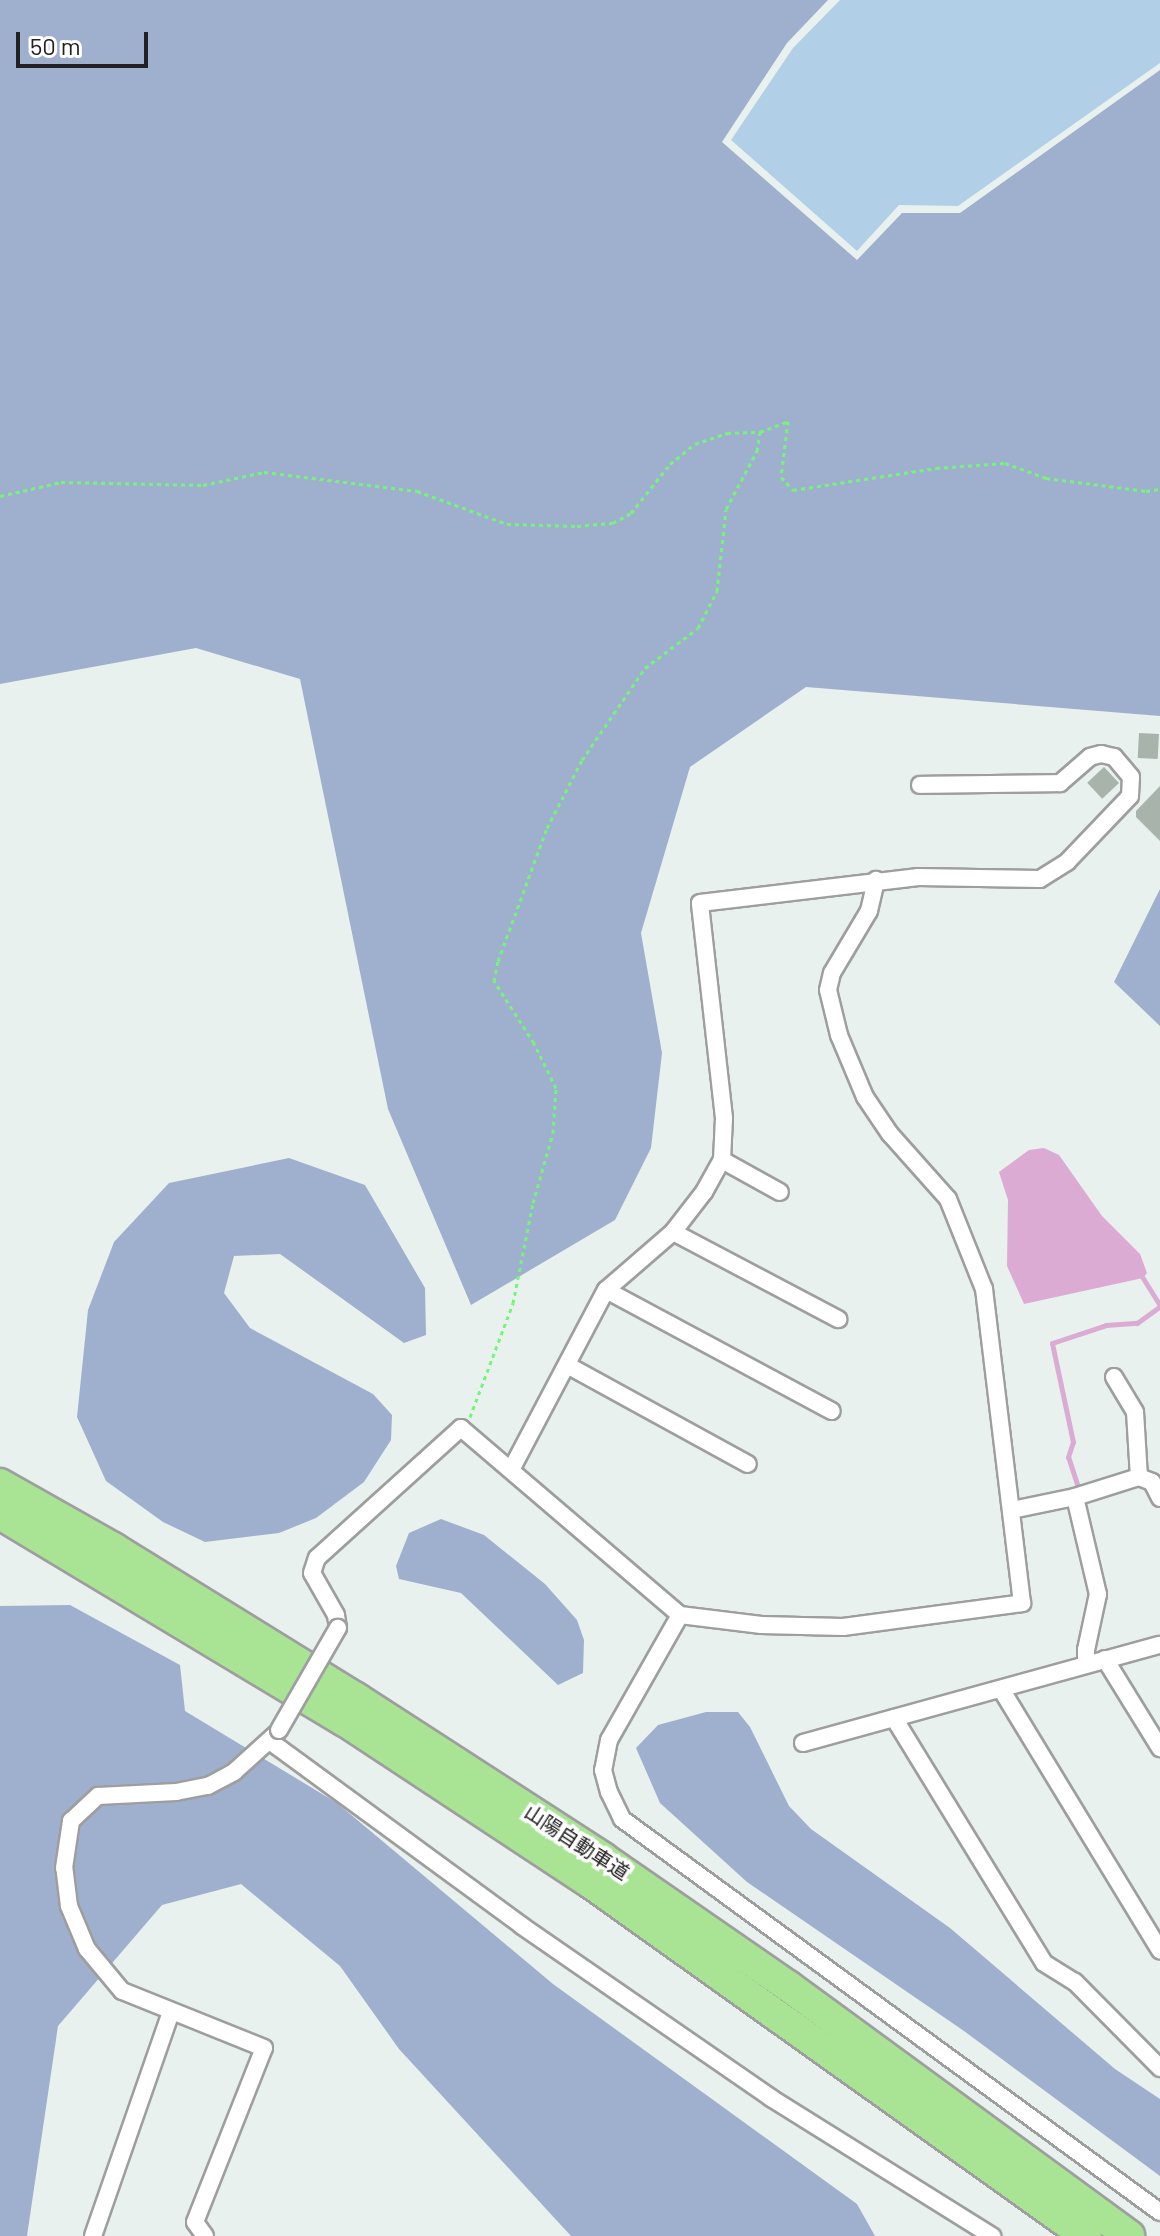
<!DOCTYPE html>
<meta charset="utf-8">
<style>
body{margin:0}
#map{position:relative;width:1160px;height:2236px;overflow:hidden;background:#e8f1ed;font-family:Barlow,"Noto Sans JP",sans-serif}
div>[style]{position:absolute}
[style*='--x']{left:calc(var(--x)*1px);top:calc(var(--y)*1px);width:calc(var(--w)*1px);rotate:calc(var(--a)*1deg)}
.grass>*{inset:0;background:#b1d0e8}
.forest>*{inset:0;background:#9fb0ce}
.water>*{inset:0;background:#dcabd4}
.stream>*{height:5px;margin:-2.5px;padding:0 2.5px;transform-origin:2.5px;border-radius:2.5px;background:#dcabd4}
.building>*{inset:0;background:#a7b3ab;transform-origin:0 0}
.path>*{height:3px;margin-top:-1.5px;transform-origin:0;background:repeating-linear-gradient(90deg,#76f47a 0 4px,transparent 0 8px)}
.roads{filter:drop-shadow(2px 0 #9e9e9e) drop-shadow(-2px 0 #9e9e9e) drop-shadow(0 2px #9e9e9e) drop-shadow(0 -2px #9e9e9e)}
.street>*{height:16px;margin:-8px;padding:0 8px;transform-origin:8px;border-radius:8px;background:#fff}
.highway>*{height:30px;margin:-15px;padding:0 15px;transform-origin:15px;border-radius:15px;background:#a8e494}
.bridges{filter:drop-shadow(2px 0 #9e9e9e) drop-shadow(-2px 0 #9e9e9e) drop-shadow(0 2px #9e9e9e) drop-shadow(0 -2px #9e9e9e)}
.street-bridge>*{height:16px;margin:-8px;padding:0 8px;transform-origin:8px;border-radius:8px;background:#fff}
span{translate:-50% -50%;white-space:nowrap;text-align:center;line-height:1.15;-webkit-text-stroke:7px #fff;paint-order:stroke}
.street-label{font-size:20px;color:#212121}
.scale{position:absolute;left:16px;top:32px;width:132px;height:36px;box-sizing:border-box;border:4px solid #212121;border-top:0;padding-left:10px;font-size:24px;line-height:28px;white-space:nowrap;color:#212121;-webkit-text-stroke:6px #fff;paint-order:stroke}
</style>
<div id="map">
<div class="grass">
<div style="clip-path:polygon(840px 0,1160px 0,1160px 63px,958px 206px,899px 205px,857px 251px,731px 140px,793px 48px)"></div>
</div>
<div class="forest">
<div style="clip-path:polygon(0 0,828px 0,787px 43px,722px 142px,857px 260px,902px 213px,960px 213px,1160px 70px,1160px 716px,806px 687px,690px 767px,641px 933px,662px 1053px,651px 1148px,615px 1220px,471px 1305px,388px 1109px,300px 679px,196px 648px,0 684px)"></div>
<div style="clip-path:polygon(1160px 889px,1160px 1026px,1114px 982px)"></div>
<div style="clip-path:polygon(289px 1158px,365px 1185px,425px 1288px,426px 1335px,404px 1343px,280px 1254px,234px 1256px,224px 1293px,250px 1328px,373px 1394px,392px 1415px,391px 1440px,364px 1482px,316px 1518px,279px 1533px,205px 1542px,163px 1522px,106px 1481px,77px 1417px,88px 1310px,114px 1242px,169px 1183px)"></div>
<div style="clip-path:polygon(441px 1519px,484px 1535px,545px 1584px,577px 1620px,584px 1640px,583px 1673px,558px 1685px,461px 1593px,399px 1579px,396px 1566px,409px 1533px)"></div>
<div style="clip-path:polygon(70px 1605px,180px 1665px,185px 1711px,337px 1803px,553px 1984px,857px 2204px,875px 2236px,571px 2236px,399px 2049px,340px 1966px,241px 1884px,162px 1905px,58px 2026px,27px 2236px,0 2236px,0 1606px)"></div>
<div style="clip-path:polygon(706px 1712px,738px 1712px,750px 1727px,789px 1806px,811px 1829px,950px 1928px,1115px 2069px,1160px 2099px,1160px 2176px,964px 2031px,747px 1882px,660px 1803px,636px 1748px,658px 1725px)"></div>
</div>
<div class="water">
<div style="clip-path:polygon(1044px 1148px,1059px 1155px,1102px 1216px,1140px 1254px,1147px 1273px,1143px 1278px,1024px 1304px,1007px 1266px,1008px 1200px,999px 1172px,1029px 1150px)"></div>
</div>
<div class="stream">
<div style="--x:1141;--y:1275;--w:36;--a:58"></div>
<div style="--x:1077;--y:1484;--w:28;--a:-108"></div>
<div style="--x:1068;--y:1457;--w:16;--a:-72"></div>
<div style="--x:1073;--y:1442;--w:101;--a:-102"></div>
<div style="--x:1052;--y:1343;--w:57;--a:-18.4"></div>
<div style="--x:1106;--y:1325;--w:31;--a:-4"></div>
<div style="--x:1137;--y:1323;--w:29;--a:-36"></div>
</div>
<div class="building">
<div style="left:1139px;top:733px;width:20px;height:25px;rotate:3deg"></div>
<div style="left:1104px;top:767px;width:22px;height:23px;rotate:47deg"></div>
<div style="clip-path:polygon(1160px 786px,1160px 841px,1136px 817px,1136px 811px)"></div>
</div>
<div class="path">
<div style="--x:0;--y:496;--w:63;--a:-12.9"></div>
<div style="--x:61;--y:482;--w:142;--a:1.2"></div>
<div style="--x:203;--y:485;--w:62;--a:-12"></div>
<div style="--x:264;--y:472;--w:154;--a:7.1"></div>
<div style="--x:417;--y:491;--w:96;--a:20.1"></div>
<div style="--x:507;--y:524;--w:70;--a:1.6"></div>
<div style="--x:577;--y:526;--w:36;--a:-5"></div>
<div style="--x:613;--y:523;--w:21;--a:-29"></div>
<div style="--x:631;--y:513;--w:63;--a:-51.5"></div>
<div style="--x:670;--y:464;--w:32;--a:-39"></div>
<div style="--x:695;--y:444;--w:34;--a:-19"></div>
<div style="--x:727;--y:433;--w:33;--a:-2"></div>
<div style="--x:760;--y:432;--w:30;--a:-21"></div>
<div style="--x:788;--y:421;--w:56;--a:97.1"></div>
<div style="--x:781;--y:477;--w:18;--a:47"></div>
<div style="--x:793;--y:490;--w:145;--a:-8.7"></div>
<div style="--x:936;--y:468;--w:69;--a:-4.1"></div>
<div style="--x:1005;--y:463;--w:44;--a:20.1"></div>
<div style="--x:1046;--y:478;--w:101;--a:7.4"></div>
<div style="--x:1146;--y:491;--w:14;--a:-8"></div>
<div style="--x:470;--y:1417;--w:122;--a:-69.3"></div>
<div style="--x:513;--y:1303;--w:102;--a:-78.7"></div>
<div style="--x:533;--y:1203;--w:73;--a:-74.1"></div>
<div style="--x:553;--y:1133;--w:45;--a:-86.2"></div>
<div style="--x:556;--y:1088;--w:50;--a:-116.1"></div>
<div style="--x:534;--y:1043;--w:74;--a:-122.8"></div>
<div style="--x:494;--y:981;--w:20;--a:-79"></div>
<div style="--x:498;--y:961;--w:142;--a:-69.8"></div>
<div style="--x:547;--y:828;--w:76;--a:-62.8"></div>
<div style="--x:582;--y:760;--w:112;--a:-55.6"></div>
<div style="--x:645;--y:668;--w:66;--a:-37"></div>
<div style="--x:698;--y:628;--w:42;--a:-62.8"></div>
<div style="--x:717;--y:591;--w:82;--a:-83.7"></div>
<div style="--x:726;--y:509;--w:66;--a:-61.9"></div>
<div style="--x:757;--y:451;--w:19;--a:-81"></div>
</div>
<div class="roads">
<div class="street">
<div style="--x:722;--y:1160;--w:66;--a:28.9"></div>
<div style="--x:673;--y:1232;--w:187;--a:27.8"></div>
<div style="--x:606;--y:1290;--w:256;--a:28.2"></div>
<div style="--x:567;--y:1365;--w:206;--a:28.7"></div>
<div style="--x:1114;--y:1377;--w:41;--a:59"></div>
<div style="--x:1135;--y:1412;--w:65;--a:86.5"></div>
<div style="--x:512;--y:1468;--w:201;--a:-62.2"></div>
<div style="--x:606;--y:1290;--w:89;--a:-40.9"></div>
<div style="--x:673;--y:1232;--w:51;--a:-52.2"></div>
<div style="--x:704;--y:1192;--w:37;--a:-61"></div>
<div style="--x:722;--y:1160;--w:42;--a:-87.3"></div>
<div style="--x:724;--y:1118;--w:216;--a:-96.4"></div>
<div style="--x:700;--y:903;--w:220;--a:-6.8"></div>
<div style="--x:918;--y:877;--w:122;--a:0.9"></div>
<div style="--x:1040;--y:879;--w:32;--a:-32"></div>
<div style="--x:1067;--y:862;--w:91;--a:-46.3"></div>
<div style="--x:1130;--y:796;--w:19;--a:-87"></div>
<div style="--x:1131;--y:777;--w:26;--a:-130"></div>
<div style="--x:1114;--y:757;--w:13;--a:-167"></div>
<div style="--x:1101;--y:754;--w:11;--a:165"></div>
<div style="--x:1090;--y:757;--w:40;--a:139"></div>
<div style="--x:1060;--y:783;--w:140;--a:179.2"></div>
<div style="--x:1075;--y:1497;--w:67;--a:-17.4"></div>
<div style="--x:1139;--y:1477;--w:14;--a:21"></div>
<div style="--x:1152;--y:1482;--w:18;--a:63"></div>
<div style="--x:1012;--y:1510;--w:64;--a:-11.7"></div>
<div style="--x:1075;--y:1497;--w:100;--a:76.7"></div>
<div style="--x:1098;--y:1594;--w:57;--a:102.1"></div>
<div style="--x:1086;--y:1650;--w:14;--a:90"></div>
<div style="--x:680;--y:1615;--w:144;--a:119.6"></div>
<div style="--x:609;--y:1740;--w:31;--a:101"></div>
<div style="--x:603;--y:1770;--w:23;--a:75"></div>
<div style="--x:609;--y:1792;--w:30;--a:64"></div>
<div style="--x:622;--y:1819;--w:666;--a:36.15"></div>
<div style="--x:338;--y:1628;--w:13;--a:-99"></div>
<div style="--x:336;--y:1615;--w:48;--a:-119.7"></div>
<div style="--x:312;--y:1573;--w:16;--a:-72"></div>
<div style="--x:317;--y:1558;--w:194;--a:-42.1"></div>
<div style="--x:461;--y:1428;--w:288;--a:40.5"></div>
<div style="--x:680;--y:1615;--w:82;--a:7"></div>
<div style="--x:761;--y:1625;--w:82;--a:1.4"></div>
<div style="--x:843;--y:1627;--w:181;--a:-7.6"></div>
<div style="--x:1022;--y:1603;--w:316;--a:-96.9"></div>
<div style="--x:984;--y:1289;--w:97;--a:-111.8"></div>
<div style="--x:948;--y:1199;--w:87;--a:-131.7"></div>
<div style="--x:890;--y:1134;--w:45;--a:-124"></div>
<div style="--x:865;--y:1097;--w:67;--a:-112.8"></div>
<div style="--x:839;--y:1035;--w:46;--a:-103.7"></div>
<div style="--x:828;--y:990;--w:17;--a:-77"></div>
<div style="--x:832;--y:973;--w:72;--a:-59.2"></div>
<div style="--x:869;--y:911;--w:32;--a:-77"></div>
<div style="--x:1105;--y:1659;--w:105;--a:58.3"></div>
<div style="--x:1001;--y:1689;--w:306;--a:58.7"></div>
<div style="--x:894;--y:1718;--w:287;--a:58.5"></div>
<div style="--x:1044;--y:1963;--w:36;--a:32"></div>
<div style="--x:1075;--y:1982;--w:121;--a:45.3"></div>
<div style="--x:271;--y:1742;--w:311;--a:36.2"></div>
<div style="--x:522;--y:1926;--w:303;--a:34.6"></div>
<div style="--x:771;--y:2098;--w:261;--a:32"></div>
<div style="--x:803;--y:1743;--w:370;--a:-15.4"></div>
<div style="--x:93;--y:2236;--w:237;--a:-70.8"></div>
<div style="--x:205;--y:2236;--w:17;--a:-126"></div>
<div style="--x:195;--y:2222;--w:187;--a:-68.4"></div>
<div style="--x:264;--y:2048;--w:153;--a:-158.1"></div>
<div style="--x:122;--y:1991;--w:55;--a:-129.8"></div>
<div style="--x:87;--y:1949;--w:47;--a:-112.7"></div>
<div style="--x:69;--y:1906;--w:38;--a:-97"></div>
<div style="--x:64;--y:1868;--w:48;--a:-81.5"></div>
<div style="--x:71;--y:1821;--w:37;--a:-43"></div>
<div style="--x:98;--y:1796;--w:78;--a:-2.9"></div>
<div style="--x:176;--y:1792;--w:33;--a:-11"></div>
<div style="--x:208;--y:1786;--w:30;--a:-28"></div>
<div style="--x:234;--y:1772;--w:57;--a:-42.1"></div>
</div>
<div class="highway">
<div style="--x:0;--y:1484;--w:130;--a:29.5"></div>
<div style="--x:113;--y:1548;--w:286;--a:31.7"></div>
<div style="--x:356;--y:1698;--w:294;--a:32.9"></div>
<div style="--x:603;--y:1858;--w:225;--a:34.7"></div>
<div style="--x:788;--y:1986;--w:423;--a:36.2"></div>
<div style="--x:0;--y:1514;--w:402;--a:31"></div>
<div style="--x:345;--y:1721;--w:291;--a:33.4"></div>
<div style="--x:588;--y:1881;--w:612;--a:35.48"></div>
</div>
</div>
<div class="bridges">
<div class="street-bridge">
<div style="--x:279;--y:1730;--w:118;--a:-60"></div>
</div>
</div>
<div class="street-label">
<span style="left:577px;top:1842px;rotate:33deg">山陽自動車道</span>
</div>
<div class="scale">50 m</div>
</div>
